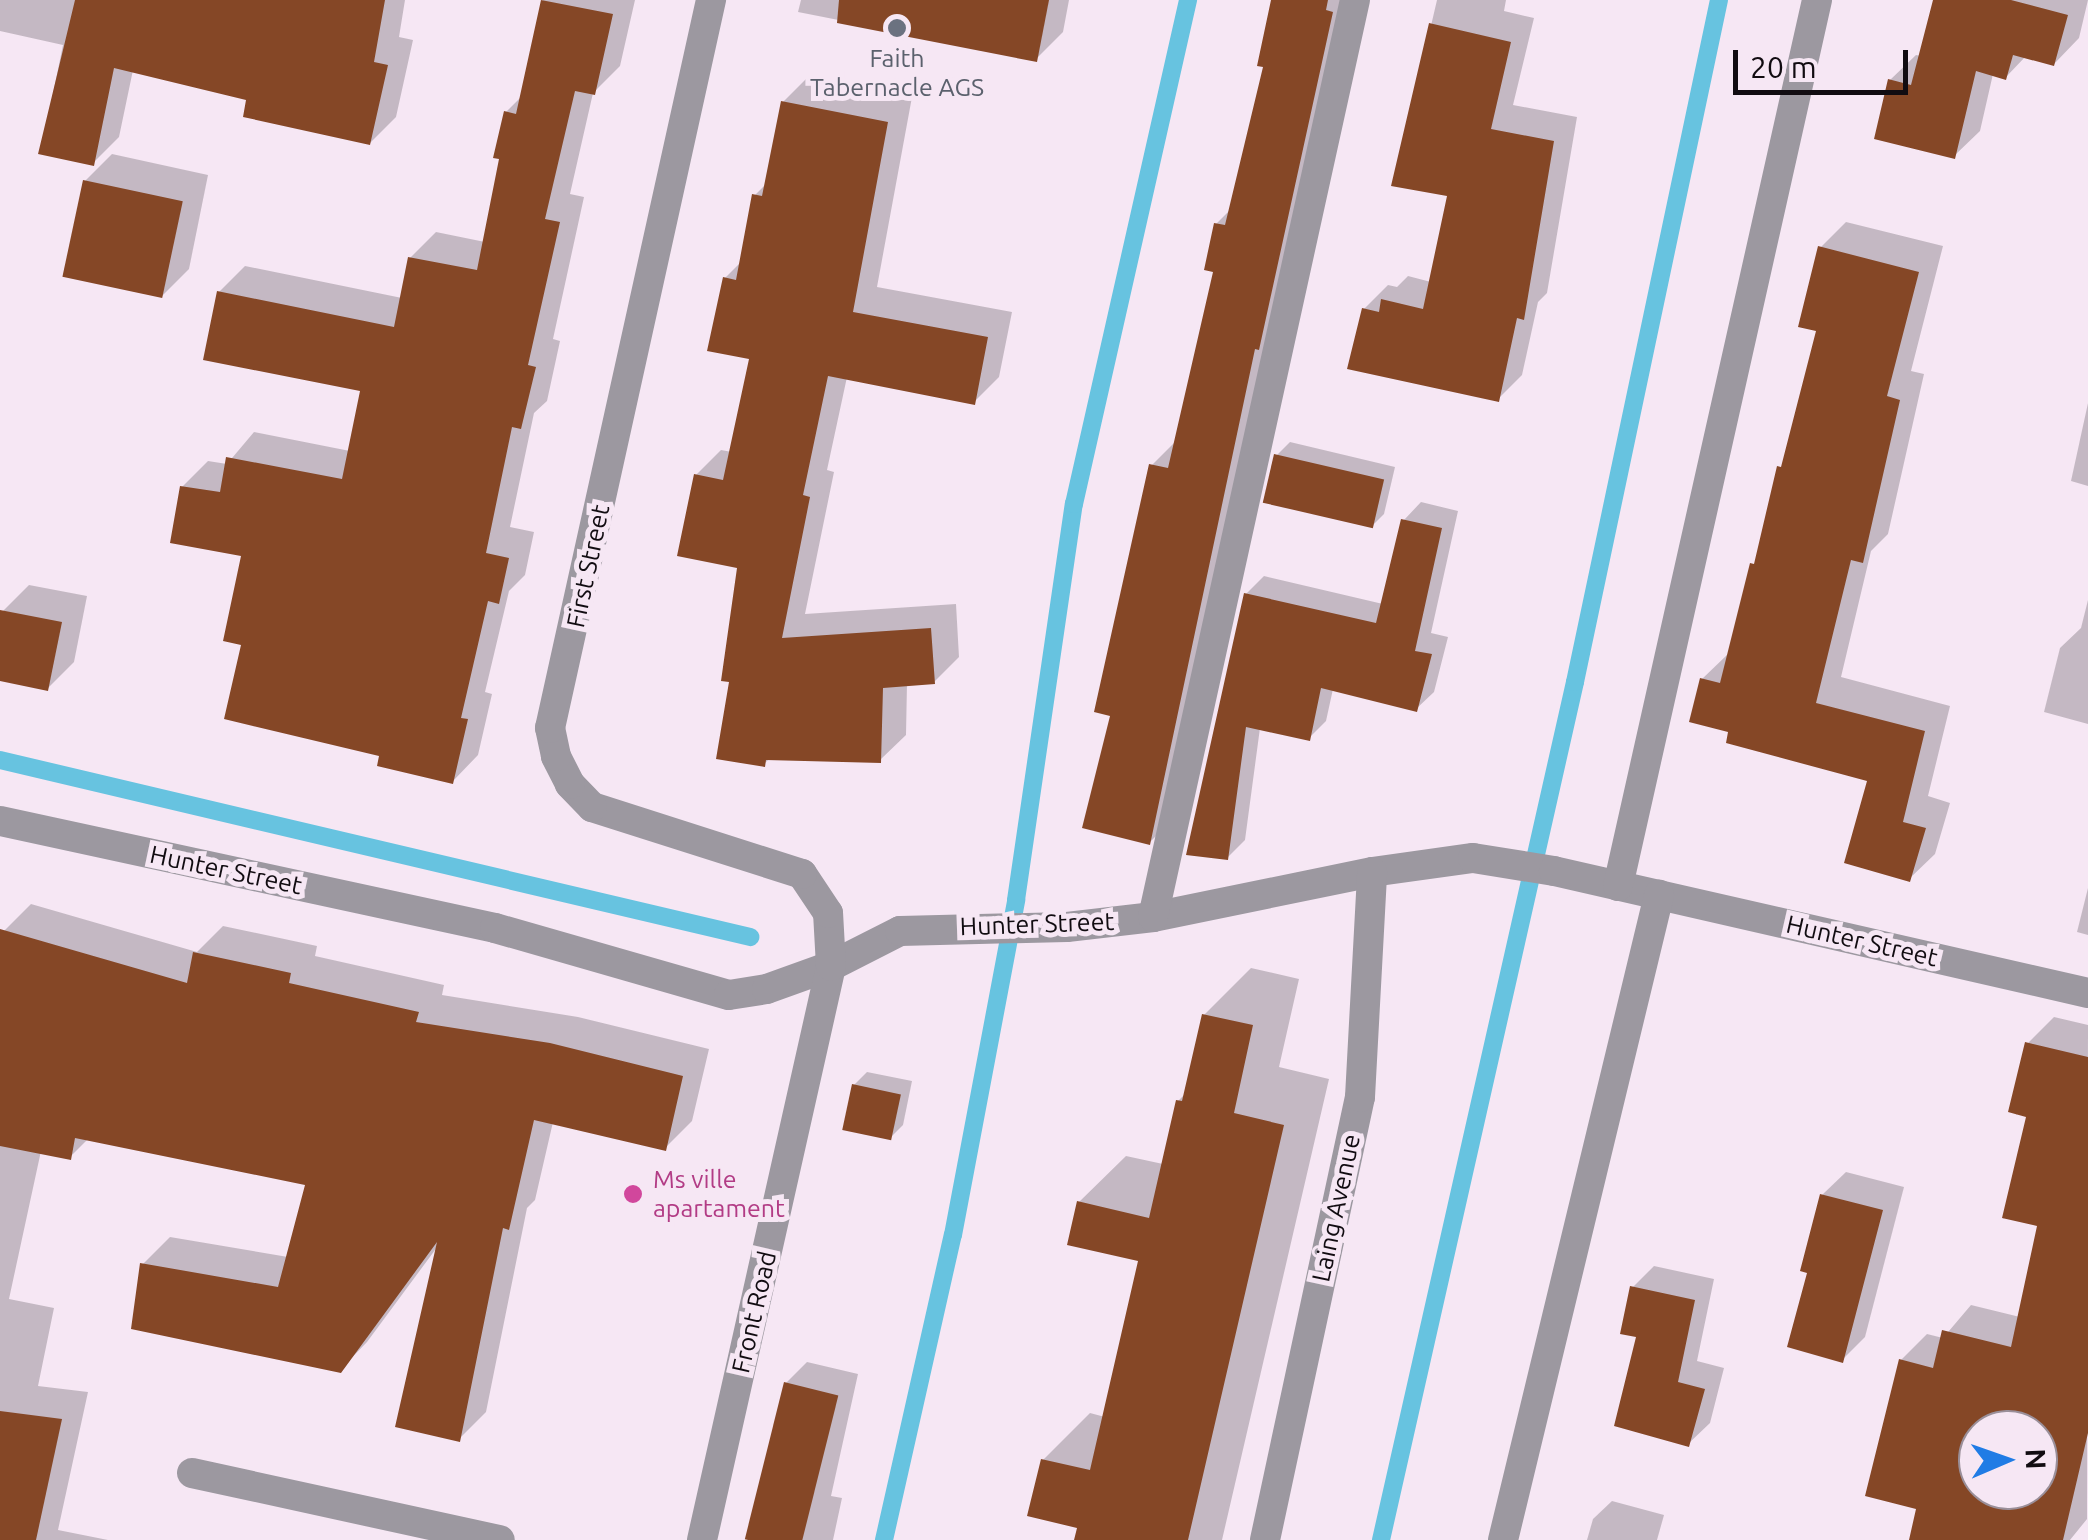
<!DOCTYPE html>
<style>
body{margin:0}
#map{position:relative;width:2088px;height:1540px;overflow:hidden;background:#f6e7f4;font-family:Ubuntu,sans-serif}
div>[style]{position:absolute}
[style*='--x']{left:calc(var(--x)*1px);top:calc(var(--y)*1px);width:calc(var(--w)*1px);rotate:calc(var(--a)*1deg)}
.shadow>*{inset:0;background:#0003}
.stream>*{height:18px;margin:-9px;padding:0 9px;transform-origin:9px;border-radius:9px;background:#67c3e0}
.building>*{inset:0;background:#854726;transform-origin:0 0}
.minor>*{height:30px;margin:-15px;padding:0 15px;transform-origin:15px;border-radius:15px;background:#9c98a0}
.dots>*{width:28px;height:28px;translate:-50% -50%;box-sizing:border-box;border:5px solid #f6e7f4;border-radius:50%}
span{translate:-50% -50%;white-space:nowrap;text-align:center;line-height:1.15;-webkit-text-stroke:10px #f6e7f4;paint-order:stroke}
.worship-label{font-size:25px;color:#5b616d}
.street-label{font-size:25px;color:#110c11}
.hotel-label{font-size:25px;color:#b23c85}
.left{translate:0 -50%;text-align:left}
.north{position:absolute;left:1958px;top:1410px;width:100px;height:100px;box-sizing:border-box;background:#f6e7f4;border:2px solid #9a8f99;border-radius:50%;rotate:88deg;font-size:28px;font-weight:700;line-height:40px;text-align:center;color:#110c11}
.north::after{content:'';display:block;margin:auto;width:35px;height:45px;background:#207ce5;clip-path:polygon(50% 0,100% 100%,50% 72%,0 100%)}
.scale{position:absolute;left:1733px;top:50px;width:175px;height:45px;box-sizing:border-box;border:5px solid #110c11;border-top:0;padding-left:12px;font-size:30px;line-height:35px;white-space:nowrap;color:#110c11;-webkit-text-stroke:8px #f6e7f4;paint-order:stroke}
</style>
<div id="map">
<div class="shadow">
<div style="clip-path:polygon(0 0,405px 0,399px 37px,413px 40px,396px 117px,370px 143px,249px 98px,133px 70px,119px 137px,93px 163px,41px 152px,63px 45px,0 31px)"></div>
<div style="clip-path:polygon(543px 0,635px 0,620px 66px,593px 93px,570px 194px,584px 197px,553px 339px,560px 341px,547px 401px,534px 413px,510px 527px,534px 532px,525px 575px,509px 591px,485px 692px,492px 694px,478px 755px,453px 781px,382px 755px,244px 643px,244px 554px,182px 487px,208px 461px,227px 464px,254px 432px,350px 451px,363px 389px,219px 292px,245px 266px,402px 298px,410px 258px,436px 232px,485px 242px,502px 158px,506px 112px,523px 95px)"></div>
<div style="clip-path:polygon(801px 0,1069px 0,1063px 32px,1036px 59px,798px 12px)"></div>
<div style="clip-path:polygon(1273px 0,1353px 0,1173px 819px,1149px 843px,1113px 714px,1152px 465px,1176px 441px,1216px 270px,1216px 224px,1231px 209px,1266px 66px)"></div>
<div style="clip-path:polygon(1437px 0,1506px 0,1504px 11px,1534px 18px,1513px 105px,1577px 117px,1547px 293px,1538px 302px,1522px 375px,1498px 399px,1364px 309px,1388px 285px,1397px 287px,1408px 276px,1431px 282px,1450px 195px,1394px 184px)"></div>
<div style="clip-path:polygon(1935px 0,2088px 0,2079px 38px,2054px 64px,2026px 56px,2006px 77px,1993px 74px,1980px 131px,1954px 156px,1890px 80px,1916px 55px,1921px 56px)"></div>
<div style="clip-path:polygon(808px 77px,912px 97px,877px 287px,1012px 312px,999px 377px,974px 402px,847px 377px,827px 470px,834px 472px,805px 614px,956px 604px,959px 657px,934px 682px,907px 684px,906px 735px,880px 760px,771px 757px,764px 764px,732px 680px,739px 566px,696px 475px,721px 450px,732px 452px,752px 358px,725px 278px,742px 261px,754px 196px,768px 182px,783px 102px)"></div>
<div style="clip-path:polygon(112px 154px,208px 175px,189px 269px,162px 296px,85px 181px)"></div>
<div style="clip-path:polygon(1846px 222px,1943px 246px,1911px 371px,1924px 374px,1888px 534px,1871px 551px,1841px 677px,1950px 706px,1928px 796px,1950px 803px,1935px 854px,1909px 879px,1870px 779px,1731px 731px,1702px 679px,1728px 654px,1785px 462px,1819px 329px,1820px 248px)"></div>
<div style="clip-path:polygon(2088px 403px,2088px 486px,2071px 481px)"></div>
<div style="clip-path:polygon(1290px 442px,1395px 467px,1384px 514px,1371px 527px,1277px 455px)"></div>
<div style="clip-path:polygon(1421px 502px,1458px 511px,1431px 633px,1448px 637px,1434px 692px,1416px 709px,1333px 689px,1326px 721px,1309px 738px,1260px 728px,1245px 840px,1227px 858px,1246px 594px,1264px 576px,1383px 604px,1404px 520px)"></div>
<div style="clip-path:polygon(29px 585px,87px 596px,74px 662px,48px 688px,0 679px,2px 612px)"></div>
<div style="clip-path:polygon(2088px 600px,2088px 724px,2044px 712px,2060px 648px,2081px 628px)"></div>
<div style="clip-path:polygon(2088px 888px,2088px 935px,2077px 932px)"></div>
<div style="clip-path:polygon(31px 904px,197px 952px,223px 926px,317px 946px,315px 956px,444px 985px,442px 995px,578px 1017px,709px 1049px,692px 1121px,665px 1148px,553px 1122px,535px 1200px,527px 1208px,486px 1412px,459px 1439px,438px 1246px,367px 1342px,340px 1370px,143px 1264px,170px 1237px,288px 1257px,308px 1183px,88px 1139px,70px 1157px,41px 1151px,9px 1299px,54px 1308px,38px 1386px,88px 1392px,58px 1530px,108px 1540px,0 1540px,0 952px,4px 931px)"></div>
<div style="clip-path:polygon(1251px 968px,1299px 979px,1279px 1067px,1329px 1079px,1222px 1540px,1077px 1540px,1080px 1526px,1043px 1460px,1090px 1413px,1105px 1417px,1141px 1259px,1079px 1202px,1126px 1156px,1163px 1164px,1178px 1101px,1187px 1092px,1204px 1015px)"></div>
<div style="clip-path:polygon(evenodd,2054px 1017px,2088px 1025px,2087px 1519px,2070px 1540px,1911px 1540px,1919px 1508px,1901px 1360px,1927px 1334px,1943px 1338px,1971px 1305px,2020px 1317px,2039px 1224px,2028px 1043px,2054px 1017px,1978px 1430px,2038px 1430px,2038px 1490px,1978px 1490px,1978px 1430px)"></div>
<div style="clip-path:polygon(867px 1072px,912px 1081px,903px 1125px,890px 1138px,854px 1085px)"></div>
<div style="clip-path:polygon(1846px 1172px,1904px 1187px,1865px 1337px,1842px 1360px,1810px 1271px,1822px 1195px)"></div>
<div style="clip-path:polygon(1654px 1266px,1714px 1279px,1697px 1361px,1724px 1368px,1710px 1423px,1688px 1444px,1640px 1335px,1633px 1287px)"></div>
<div style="clip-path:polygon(807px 1362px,858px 1374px,831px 1496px,842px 1498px,833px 1540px,752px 1540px,786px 1383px)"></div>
<div style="clip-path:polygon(1612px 1501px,1664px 1515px,1657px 1540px,1587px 1540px,1593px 1519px)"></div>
</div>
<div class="stream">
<div style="--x:0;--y:760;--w:771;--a:13.28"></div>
<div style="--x:884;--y:1540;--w:313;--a:-77.3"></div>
<div style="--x:953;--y:1235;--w:341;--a:-79.3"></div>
<div style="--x:1016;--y:900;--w:400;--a:-81.7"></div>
<div style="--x:1074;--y:504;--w:517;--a:-77.25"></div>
<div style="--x:1381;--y:1540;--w:880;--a:-77.26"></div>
<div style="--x:1575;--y:682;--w:697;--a:-78.08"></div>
</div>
<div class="building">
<div style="clip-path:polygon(75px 0,385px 0,374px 62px,388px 65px,370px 145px,243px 117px,246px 100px,114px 68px,94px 166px,38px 154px)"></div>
<div style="clip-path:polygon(541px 0,613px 14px,595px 95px,575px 91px,545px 219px,560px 222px,528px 365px,536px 367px,521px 429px,512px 427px,486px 553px,509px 558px,499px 604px,488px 601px,461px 718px,468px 719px,453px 784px,377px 766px,379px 756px,224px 719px,241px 645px,223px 641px,241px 556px,170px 543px,180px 486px,220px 492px,226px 457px,342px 479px,360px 391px,203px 360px,217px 291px,394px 327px,408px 257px,477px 270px,499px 159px,493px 158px,504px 111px,516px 114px)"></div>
<div style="clip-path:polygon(839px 0,1049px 0,1037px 62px,837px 23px)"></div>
<div style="clip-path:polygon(1271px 0,1328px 0,1326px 10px,1333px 12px,1259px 350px,1255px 349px,1150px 845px,1082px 828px,1110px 716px,1094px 712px,1149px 464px,1168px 468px,1213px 272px,1204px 270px,1214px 223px,1225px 225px,1263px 67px,1257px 66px)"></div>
<div style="clip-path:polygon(1933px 0,2011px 0,2068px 15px,2054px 66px,2013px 55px,2006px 80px,1976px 71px,1955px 159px,1874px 139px,1888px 79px,1911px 85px)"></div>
<div style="clip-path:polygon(1429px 23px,1511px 42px,1491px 129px,1554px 141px,1524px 320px,1517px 318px,1499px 402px,1347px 369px,1362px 308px,1379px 312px,1381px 299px,1423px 309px,1447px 196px,1391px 186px)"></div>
<div style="clip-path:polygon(781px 101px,888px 122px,853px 312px,988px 337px,975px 405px,828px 376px,803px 495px,810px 497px,782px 638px,931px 628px,935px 684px,883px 688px,881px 763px,766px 760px,765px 767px,716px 759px,729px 682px,721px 681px,737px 568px,677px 556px,694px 474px,723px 480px,749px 359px,707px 351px,723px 277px,736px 280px,752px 194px,762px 196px)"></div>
<div style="left:83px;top:180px;width:102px;height:99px;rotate:12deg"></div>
<div style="clip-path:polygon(1818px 246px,1919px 272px,1887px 396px,1900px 400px,1863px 563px,1851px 560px,1816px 703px,1925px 731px,1903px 822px,1926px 828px,1910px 882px,1844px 863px,1867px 781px,1726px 743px,1728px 732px,1689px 722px,1700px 678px,1720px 683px,1750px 563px,1754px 564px,1777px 466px,1781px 467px,1816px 331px,1798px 327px)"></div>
<div style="left:1274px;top:454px;width:113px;height:50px;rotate:13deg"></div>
<div style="clip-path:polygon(1401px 519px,1442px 528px,1415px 651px,1432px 654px,1417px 712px,1321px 688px,1310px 741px,1246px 727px,1228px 860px,1186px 855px,1244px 593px,1376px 623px)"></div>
<div style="clip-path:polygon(0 610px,62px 622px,48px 691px,0 681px)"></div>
<div style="clip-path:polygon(0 929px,187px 983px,193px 952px,291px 973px,289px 983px,419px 1012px,416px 1022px,550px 1043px,683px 1076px,666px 1151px,534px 1120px,509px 1230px,503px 1228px,460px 1442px,395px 1427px,437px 1242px,341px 1373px,131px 1329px,140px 1263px,278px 1287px,305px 1185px,75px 1138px,71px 1160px,0 1146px)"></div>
<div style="clip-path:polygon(1202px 1014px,1253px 1025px,1234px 1113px,1284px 1125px,1188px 1540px,1074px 1540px,1077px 1528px,1027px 1516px,1041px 1459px,1090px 1470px,1138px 1261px,1067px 1245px,1077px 1201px,1149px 1218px,1176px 1100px,1182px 1101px)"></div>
<div style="clip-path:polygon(evenodd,2025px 1042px,2088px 1057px,2088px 1433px,2063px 1540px,1909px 1540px,1916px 1509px,1865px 1496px,1899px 1359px,1933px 1368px,1942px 1330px,2011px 1347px,2037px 1226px,2002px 1218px,2026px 1117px,2008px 1112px,2025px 1042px,1978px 1430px,2038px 1430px,2038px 1490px,1978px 1490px,1978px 1430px)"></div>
<div style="left:852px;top:1084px;width:50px;height:47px;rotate:12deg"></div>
<div style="clip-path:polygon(1820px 1194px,1883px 1210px,1843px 1363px,1787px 1347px,1807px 1273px,1800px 1271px)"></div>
<div style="clip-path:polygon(1630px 1286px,1695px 1300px,1678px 1382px,1705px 1389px,1689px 1447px,1614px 1426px,1636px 1337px,1620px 1334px)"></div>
<div style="left:784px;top:1382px;width:56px;height:162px;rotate:14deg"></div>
<div style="clip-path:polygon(0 1411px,62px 1419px,36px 1540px,0 1540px)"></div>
</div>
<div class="minor">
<div style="--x:0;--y:821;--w:506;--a:12.2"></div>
<div style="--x:495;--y:928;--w:243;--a:16"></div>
<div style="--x:729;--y:995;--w:38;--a:-9"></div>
<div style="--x:767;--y:989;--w:68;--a:-19.8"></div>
<div style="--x:831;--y:966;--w:77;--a:-26.9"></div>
<div style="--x:900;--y:931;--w:167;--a:-1.4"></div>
<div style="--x:1067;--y:927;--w:87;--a:-6.6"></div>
<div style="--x:1153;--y:917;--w:224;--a:-11.6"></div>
<div style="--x:1372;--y:872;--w:102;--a:-7.9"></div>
<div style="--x:1473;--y:858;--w:82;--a:9.1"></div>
<div style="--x:1554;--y:871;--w:548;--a:12.87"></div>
<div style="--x:1618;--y:886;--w:908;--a:-77.34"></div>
<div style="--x:1153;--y:917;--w:939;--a:-77.58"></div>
<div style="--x:192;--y:1473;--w:315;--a:12.3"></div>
<div style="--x:702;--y:1540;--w:588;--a:-77.33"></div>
<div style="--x:831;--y:966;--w:53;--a:-93.2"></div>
<div style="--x:828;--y:913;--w:47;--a:-123.7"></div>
<div style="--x:802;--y:874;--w:220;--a:-162.3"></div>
<div style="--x:592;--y:807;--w:32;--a:-134"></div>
<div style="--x:570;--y:784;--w:31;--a:-117"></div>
<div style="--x:556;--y:756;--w:29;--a:-102"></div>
<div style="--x:550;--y:728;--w:746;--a:-77.53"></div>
<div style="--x:1265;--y:1540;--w:453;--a:-77.9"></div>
<div style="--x:1360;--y:1097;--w:225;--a:-86.9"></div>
<div style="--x:1503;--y:1540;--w:664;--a:-76.4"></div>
</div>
<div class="dots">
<div style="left:897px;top:28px;background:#6b7280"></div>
<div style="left:633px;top:1194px;background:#d1479c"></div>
</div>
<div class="worship-label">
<span style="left:897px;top:73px">Faith<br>Tabernacle AGS</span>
</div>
<div class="street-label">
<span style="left:588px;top:566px;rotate:-78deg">First Street</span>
<span style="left:226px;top:870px;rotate:12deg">Hunter Street</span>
<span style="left:1037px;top:924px;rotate:-2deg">Hunter Street</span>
<span style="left:1862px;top:941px;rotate:13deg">Hunter Street</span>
<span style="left:1336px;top:1208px;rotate:-78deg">Laing Avenue</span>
<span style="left:754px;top:1312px;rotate:-77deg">Front Road</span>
</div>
<div class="hotel-label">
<span class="left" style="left:653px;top:1194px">Ms ville<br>apartament</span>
</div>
<div class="north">N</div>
<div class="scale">20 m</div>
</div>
